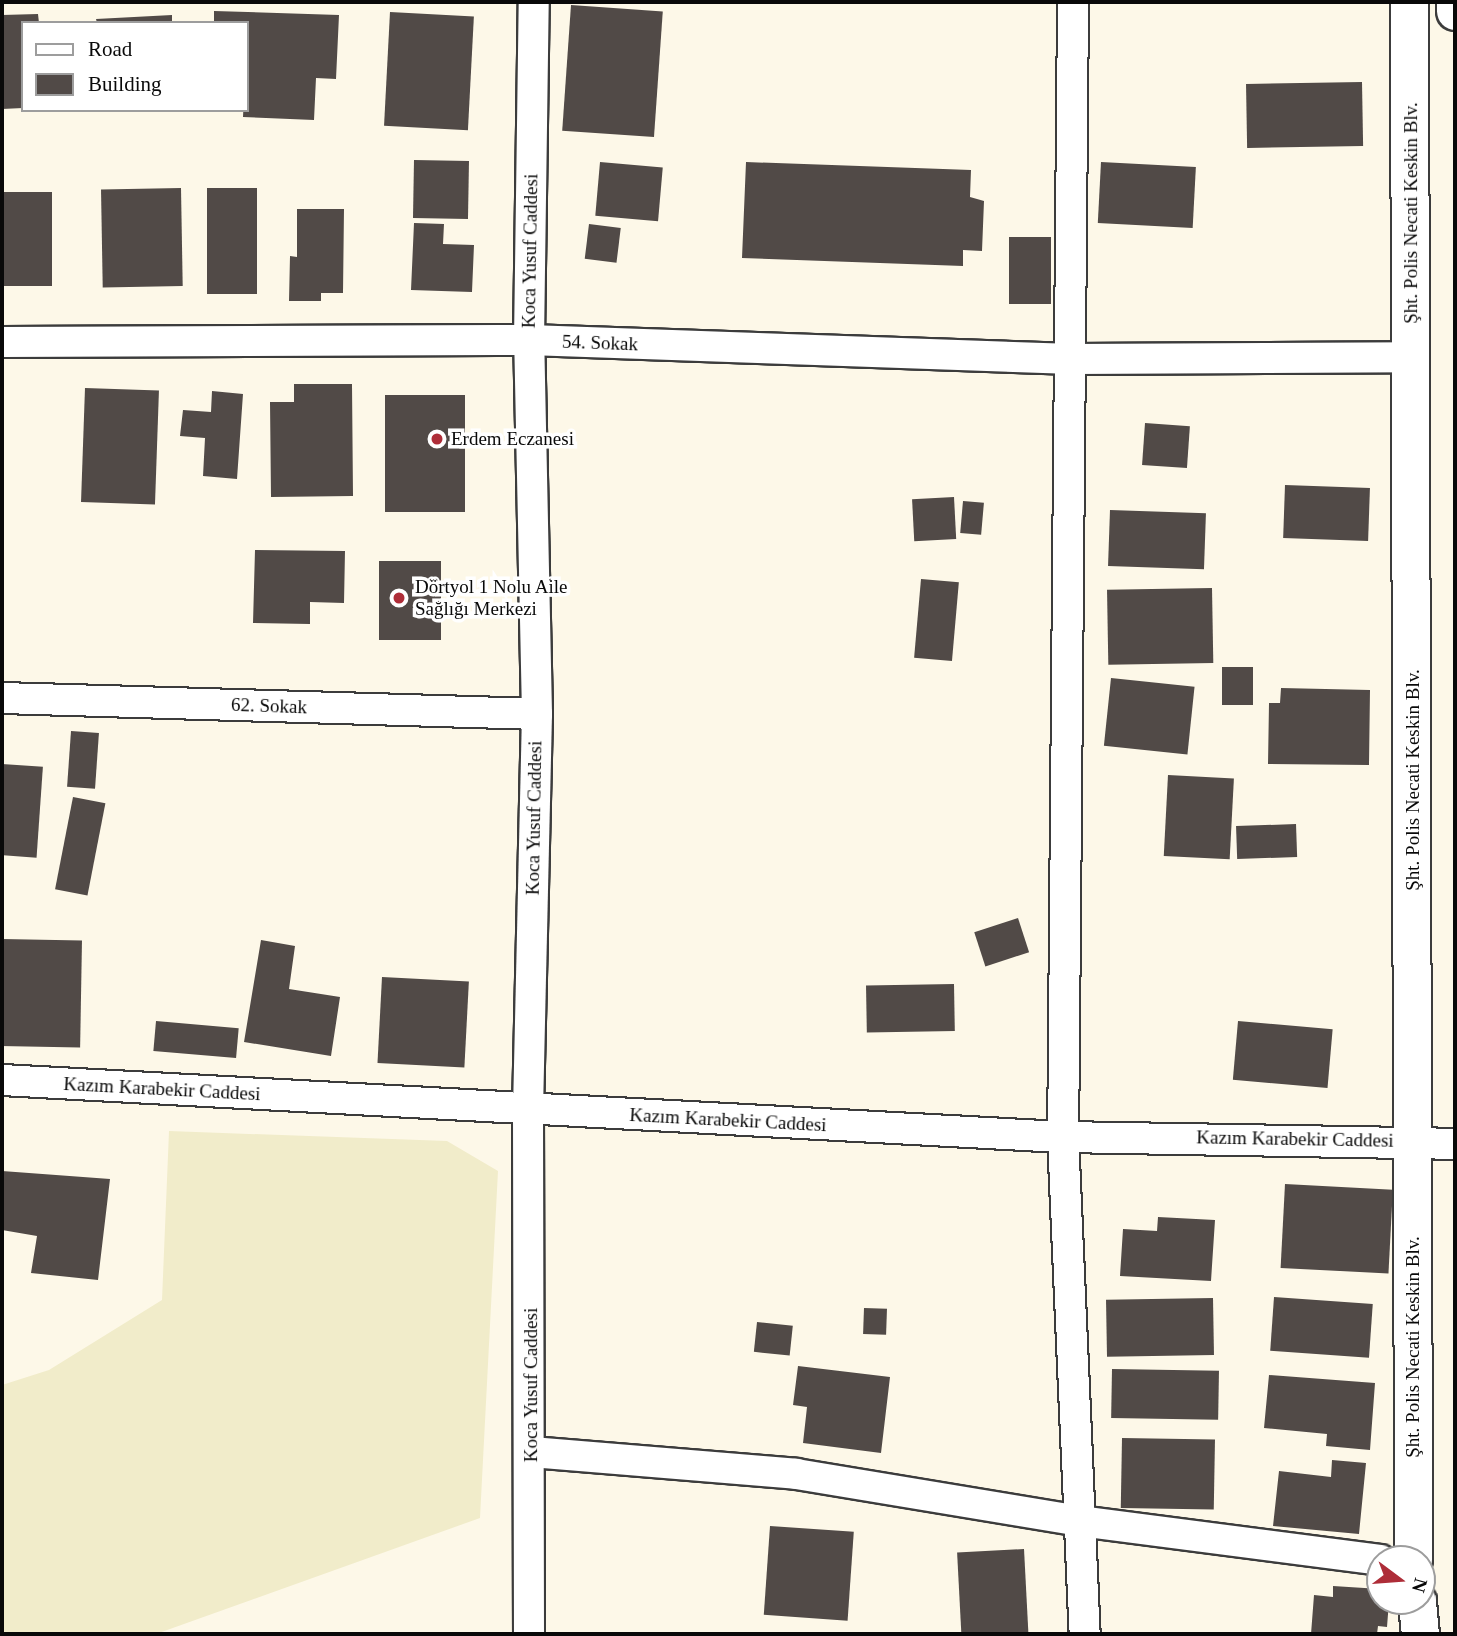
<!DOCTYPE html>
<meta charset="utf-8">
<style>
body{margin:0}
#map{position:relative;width:1457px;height:1636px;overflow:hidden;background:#fdf8e8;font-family:"Times New Roman",serif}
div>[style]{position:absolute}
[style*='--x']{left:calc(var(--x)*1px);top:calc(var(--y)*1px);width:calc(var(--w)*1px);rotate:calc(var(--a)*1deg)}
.farmland>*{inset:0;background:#f1ecca}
.building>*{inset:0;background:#514a47;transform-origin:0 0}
.roads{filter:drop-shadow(2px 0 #3c3c3c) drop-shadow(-2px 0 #3c3c3c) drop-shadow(0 2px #3c3c3c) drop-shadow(0 -2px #3c3c3c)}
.minor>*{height:30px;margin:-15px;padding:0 15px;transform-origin:15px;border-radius:15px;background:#fff}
.tertiary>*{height:37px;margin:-18.5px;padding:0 18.5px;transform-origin:18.5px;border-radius:18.5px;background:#fff}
.dots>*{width:19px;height:19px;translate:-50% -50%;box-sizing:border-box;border:4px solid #fff;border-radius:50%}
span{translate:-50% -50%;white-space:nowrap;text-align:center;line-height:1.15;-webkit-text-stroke:7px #fff;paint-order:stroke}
.street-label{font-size:19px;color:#090909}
.poi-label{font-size:19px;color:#090909}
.left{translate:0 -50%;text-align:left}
.frame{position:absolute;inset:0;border:4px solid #090909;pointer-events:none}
.legend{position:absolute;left:21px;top:21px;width:228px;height:91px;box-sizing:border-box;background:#fff;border:2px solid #9d9d9d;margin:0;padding:9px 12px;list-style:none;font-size:21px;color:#090909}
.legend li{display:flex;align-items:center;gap:14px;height:35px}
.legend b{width:35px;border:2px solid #9d9d9d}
.north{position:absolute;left:1366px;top:1545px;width:70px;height:70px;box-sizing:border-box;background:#fff;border:2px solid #9d9d9d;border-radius:50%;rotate:106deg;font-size:19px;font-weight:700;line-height:28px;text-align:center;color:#090909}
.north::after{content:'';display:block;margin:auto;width:24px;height:32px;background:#ae2d38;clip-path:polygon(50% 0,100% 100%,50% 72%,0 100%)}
</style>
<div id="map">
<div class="farmland">
<div style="clip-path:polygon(169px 1131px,447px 1141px,498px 1171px,480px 1518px,156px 1634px,2px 1634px,2px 1385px,49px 1370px,162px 1300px)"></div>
</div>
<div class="building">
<div style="left:571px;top:5px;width:92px;height:126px;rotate:4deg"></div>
<div style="clip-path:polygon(214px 11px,339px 15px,336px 79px,316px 78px,314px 120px,243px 117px,247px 23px,214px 23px)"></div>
<div style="left:390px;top:12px;width:84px;height:114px;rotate:3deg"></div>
<div style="clip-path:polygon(38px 14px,39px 23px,23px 23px,23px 108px,2px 109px,2px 15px)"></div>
<div style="clip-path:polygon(172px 15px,172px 23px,97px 23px,96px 19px)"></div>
<div style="left:1362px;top:82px;width:64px;height:116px;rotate:89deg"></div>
<div style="left:414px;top:160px;width:55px;height:58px;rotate:1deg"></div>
<div style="left:600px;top:162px;width:63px;height:54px;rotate:5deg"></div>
<div style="clip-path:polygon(746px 162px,971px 170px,970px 197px,984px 201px,982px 251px,963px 250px,963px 266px,742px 258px)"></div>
<div style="left:1101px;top:162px;width:95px;height:61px;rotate:3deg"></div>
<div style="left:181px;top:188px;width:98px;height:80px;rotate:89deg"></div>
<div style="left:207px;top:188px;width:50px;height:106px"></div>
<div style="left:2px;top:192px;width:50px;height:94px"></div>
<div style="clip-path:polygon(297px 209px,344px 209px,343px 293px,321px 293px,321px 301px,289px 301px,290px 256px,297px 257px)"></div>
<div style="clip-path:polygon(414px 223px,444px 224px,443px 244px,474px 245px,472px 292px,411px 290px)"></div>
<div style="left:589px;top:224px;width:32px;height:35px;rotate:7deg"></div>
<div style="left:1009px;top:237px;width:42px;height:67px"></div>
<div style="clip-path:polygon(294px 384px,352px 384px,353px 496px,271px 497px,270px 402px,294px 402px)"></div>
<div style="left:85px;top:388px;width:74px;height:114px;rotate:2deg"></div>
<div style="clip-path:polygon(212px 391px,243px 394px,237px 479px,203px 476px,205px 438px,180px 436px,183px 410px,211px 412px)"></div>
<div style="left:385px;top:395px;width:80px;height:117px"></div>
<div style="left:1145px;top:423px;width:45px;height:42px;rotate:4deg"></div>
<div style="left:1285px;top:485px;width:85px;height:53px;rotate:2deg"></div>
<div style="left:954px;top:497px;width:42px;height:42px;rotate:87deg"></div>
<div style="left:963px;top:501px;width:21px;height:32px;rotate:5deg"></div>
<div style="left:1110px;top:510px;width:96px;height:56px;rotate:2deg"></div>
<div style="clip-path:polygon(255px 550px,345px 551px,344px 603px,310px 602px,310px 624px,253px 623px)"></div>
<div style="left:379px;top:561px;width:62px;height:79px"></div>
<div style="left:921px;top:579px;width:38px;height:79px;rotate:5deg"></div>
<div style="left:1212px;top:588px;width:75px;height:105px;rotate:89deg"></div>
<div style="left:1222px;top:667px;width:31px;height:38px"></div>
<div style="left:1111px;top:678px;width:84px;height:68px;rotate:6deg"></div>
<div style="clip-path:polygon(1281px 688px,1370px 690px,1369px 765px,1268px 764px,1269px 703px,1280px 703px)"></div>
<div style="left:71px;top:731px;width:28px;height:56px;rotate:4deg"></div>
<div style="left:2px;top:764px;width:41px;height:91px;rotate:4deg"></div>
<div style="left:1168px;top:775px;width:66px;height:81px;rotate:3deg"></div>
<div style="left:73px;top:797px;width:33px;height:94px;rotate:11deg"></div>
<div style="left:1296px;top:824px;width:33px;height:60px;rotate:88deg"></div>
<div style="left:1018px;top:918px;width:36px;height:46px;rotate:72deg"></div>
<div style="left:2px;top:939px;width:80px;height:107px;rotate:1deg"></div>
<div style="clip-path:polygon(261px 940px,295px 946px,289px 989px,340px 997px,331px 1056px,244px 1042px)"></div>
<div style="left:382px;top:977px;width:87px;height:86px;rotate:3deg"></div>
<div style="left:954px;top:984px;width:47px;height:88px;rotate:89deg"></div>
<div style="left:156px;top:1021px;width:83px;height:30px;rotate:5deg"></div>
<div style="left:1238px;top:1021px;width:95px;height:59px;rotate:5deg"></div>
<div style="clip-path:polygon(2px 1171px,110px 1179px,98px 1280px,31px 1273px,37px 1236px,2px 1230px)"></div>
<div style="left:1285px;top:1184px;width:108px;height:84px;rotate:3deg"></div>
<div style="clip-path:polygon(1158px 1217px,1215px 1220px,1211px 1281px,1120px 1276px,1123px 1229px,1157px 1231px)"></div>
<div style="left:1274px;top:1297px;width:99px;height:54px;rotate:4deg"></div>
<div style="left:1213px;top:1298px;width:57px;height:107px;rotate:89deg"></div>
<div style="left:864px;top:1308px;width:23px;height:26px;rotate:2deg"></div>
<div style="left:757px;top:1322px;width:36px;height:30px;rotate:6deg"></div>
<div style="clip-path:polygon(798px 1366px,890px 1377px,881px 1453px,803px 1443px,807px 1407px,793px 1405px)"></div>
<div style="left:1112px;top:1369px;width:107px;height:49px;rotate:1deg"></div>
<div style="clip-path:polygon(1269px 1375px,1375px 1383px,1370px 1450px,1326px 1446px,1327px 1434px,1264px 1428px)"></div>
<div style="left:1122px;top:1438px;width:93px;height:70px;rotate:1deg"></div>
<div style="clip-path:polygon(1332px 1460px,1366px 1463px,1359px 1534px,1273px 1526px,1279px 1471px,1331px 1477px)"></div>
<div style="left:770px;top:1526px;width:84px;height:89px;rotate:4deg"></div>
<div style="left:1024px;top:1549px;width:85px;height:67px;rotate:87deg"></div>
<div style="clip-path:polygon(1333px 1586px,1380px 1589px,1380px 1601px,1389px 1601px,1387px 1627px,1378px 1626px,1377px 1634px,1311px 1634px,1314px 1595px,1333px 1597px)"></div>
</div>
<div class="roads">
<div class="minor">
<div style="--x:1073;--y:2;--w:1135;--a:90.5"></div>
<div style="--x:1063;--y:1137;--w:497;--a:87.5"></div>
<div style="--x:2;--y:342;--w:527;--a:-0.22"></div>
<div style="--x:529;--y:340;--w:544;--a:2"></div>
<div style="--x:1073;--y:359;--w:339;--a:-0.3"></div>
<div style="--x:2;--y:698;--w:535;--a:1.71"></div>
<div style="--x:2;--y:1080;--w:1063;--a:3.08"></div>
<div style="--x:1063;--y:1137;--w:392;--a:1"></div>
<div style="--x:531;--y:1452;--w:266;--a:4.7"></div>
<div style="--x:796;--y:1474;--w:288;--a:9.4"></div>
<div style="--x:1080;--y:1521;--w:303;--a:7.4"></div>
<div style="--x:529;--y:1634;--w:524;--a:-90.11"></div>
<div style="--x:528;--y:1110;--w:396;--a:-88.7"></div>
<div style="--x:537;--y:714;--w:374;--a:-91.2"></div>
<div style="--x:529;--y:340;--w:338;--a:-89.2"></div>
</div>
<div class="tertiary">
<div style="--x:1409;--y:2;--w:1557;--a:89.85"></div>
<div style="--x:1455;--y:2;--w:9;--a:90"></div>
<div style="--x:1417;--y:1601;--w:33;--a:85"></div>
</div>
</div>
<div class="dots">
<div style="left:437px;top:439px;background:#ae2d38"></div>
<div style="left:399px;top:598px;background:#ae2d38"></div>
</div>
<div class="street-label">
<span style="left:1411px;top:213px;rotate:-90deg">Şht. Polis Necati Keskin Blv.</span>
<span style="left:530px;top:251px;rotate:-89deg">Koca Yusuf Caddesi</span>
<span style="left:600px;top:343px;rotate:2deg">54. Sokak</span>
<span style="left:269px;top:706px;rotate:2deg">62. Sokak</span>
<span style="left:1413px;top:780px;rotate:-90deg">Şht. Polis Necati Keskin Blv.</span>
<span style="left:534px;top:818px;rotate:-89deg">Koca Yusuf Caddesi</span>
<span style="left:162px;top:1089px;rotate:3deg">Kazım Karabekir Caddesi</span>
<span style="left:728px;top:1120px;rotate:3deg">Kazım Karabekir Caddesi</span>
<span style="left:1295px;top:1139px;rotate:1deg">Kazım Karabekir Caddesi</span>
<span style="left:1413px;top:1347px;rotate:-90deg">Şht. Polis Necati Keskin Blv.</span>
<span style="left:531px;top:1385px;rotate:-90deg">Koca Yusuf Caddesi</span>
</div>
<div class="poi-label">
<span class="left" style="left:451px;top:439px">Erdem Eczanesi</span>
<span class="left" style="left:415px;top:598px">Dörtyol 1 Nolu Aile<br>Sağlığı Merkezi</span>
</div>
<div class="frame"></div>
<ul class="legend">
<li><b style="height:9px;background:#fff"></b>Road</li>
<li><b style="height:19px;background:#514a47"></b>Building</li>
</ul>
<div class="north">N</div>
</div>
